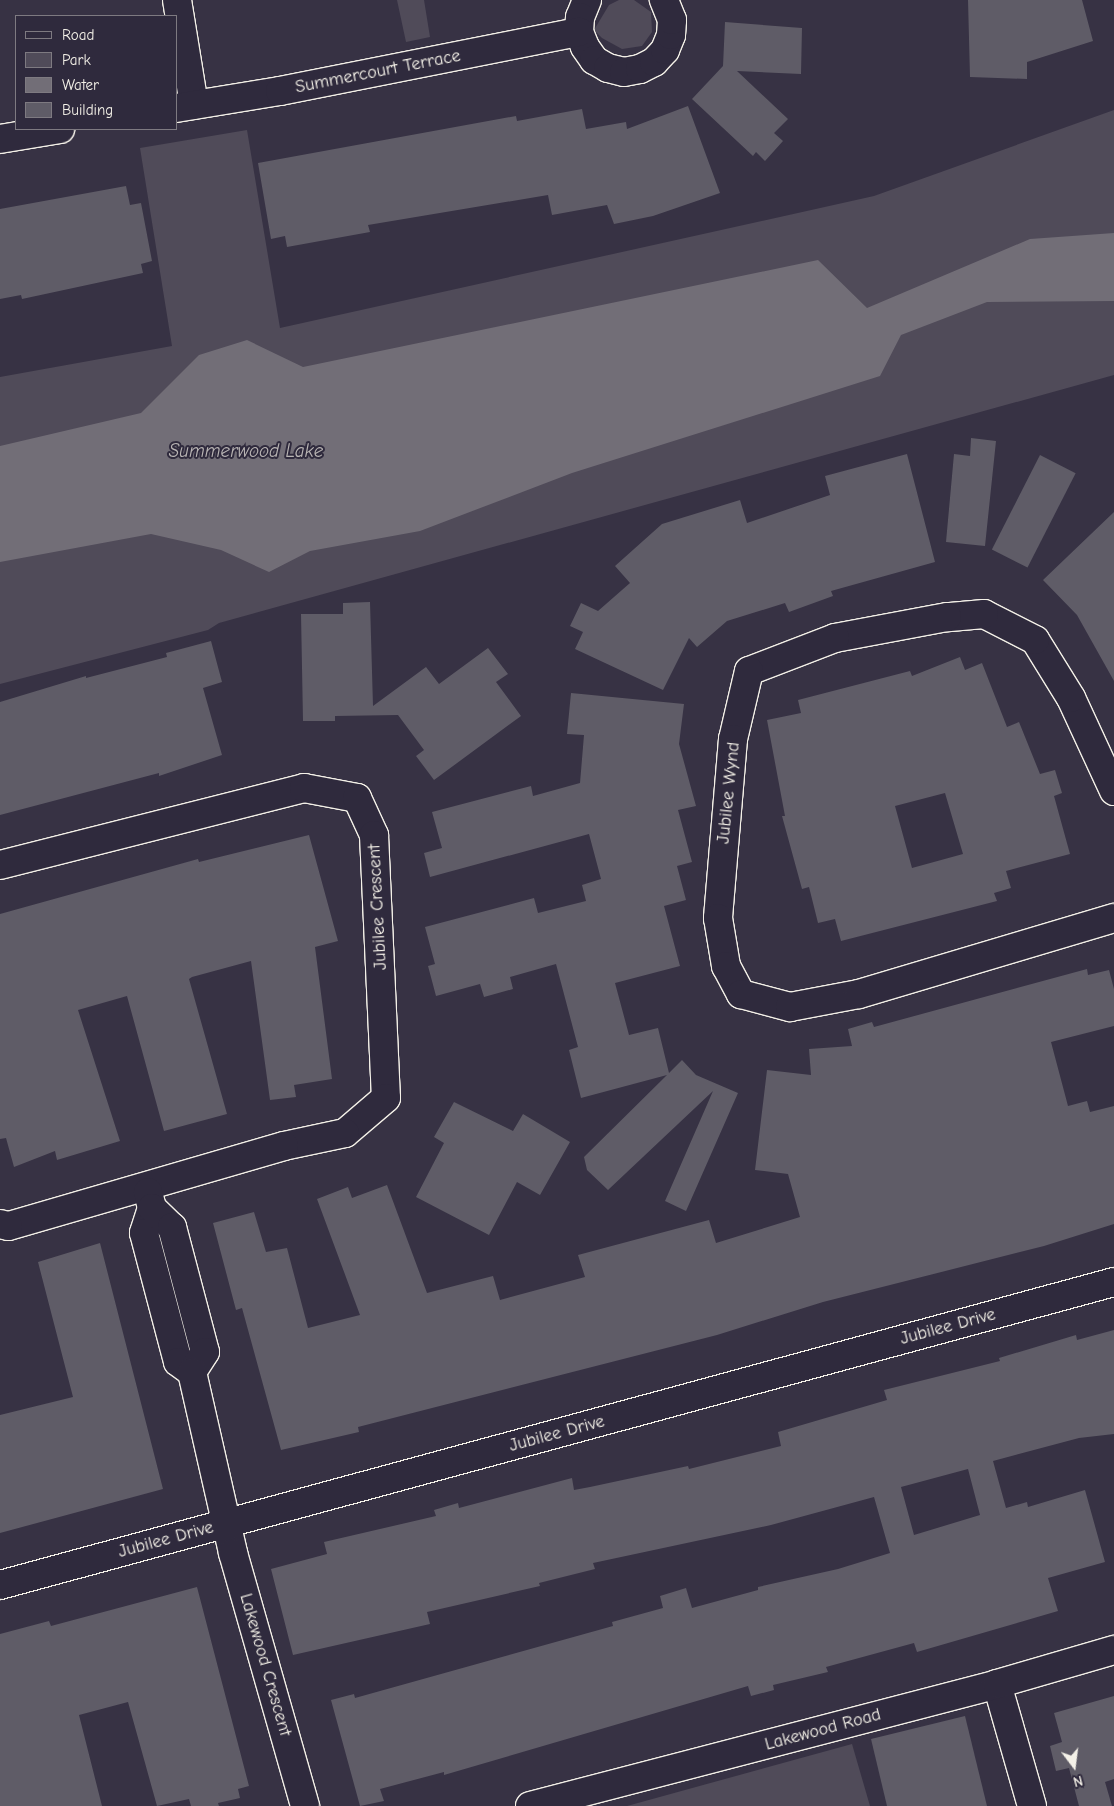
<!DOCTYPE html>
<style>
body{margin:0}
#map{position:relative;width:1114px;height:1806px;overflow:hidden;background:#373244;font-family:"Comic Neue",sans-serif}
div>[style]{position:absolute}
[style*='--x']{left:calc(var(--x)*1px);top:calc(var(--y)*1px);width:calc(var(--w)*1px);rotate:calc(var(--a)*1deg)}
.green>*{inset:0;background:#504b59}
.water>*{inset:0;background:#726e77}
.building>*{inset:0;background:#5f5c67;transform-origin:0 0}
.roads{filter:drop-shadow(1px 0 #f4f1e8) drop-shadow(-1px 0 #f4f1e8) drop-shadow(0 1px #f4f1e8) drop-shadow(0 -1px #f4f1e8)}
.minor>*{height:28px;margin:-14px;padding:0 14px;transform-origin:14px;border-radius:14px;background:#2f2a3d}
span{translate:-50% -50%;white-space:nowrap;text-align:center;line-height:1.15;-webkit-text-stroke:4px #2f2a3d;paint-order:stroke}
.street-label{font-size:18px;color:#f4f1e8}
.water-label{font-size:19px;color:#bab6b5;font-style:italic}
.legend{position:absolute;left:15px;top:15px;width:162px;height:115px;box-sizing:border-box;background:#2f2a3d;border:1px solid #7e7a81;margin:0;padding:6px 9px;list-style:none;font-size:15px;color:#f4f1e8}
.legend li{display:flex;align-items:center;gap:10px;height:25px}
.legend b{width:25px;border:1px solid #7e7a81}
.north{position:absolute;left:1049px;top:1741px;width:50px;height:50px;-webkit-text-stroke:4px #2f2a3d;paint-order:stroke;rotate:165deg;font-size:14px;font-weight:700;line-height:20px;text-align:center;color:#f4f1e8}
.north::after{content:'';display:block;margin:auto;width:18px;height:22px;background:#f4f1e8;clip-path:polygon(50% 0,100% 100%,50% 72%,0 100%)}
</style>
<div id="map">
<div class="green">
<div style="clip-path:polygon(397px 0,424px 0,430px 37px,406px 42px)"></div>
<div style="clip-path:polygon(634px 0,651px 12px,652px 32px,642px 46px,622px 49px,602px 38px,594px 30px,609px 5px,619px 0)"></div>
<div style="clip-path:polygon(1114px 110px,1114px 375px,219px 623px,208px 630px,0 684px,0 377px,172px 346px,140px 148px,247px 130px,280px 328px,874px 196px)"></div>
<div style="clip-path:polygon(852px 1744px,870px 1806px,627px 1806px)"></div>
</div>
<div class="water">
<div style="clip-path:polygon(1114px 233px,1114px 301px,987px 302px,901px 335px,880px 376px,572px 473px,420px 531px,310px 551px,269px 572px,221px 550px,151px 534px,0 562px,0 446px,141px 413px,199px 355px,247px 340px,303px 367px,818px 260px,867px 308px,1030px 239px)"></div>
</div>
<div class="building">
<div style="clip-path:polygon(968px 0,1082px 0,1093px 41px,1027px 62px,1027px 79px,970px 77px)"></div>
<div style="clip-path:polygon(725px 22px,802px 28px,801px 74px,737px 71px,788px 119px,774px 133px,783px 141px,765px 161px,756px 152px,753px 156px,692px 99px,723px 66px)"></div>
<div style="clip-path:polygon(688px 106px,720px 193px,653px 216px,614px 224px,607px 205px,552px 215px,548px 195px,368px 225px,370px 232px,287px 247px,285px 236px,271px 239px,258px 163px,516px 116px,517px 121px,582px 109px,586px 129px,626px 122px,627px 129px)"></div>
<div style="clip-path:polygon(126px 186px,130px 205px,141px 203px,152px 261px,141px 264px,143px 273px,22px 299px,21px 295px,0 299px,0 209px)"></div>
<div style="clip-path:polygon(971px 438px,996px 441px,985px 546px,946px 542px,954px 454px,970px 456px)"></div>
<div style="clip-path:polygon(907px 454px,935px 562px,831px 591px,833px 596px,789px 612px,785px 603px,727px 621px,697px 647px,689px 638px,663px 690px,575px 649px,583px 632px,570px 626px,581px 603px,598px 611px,630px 583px,615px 566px,662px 524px,740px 500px,747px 523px,830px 495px,825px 476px)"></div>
<div style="left:1040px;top:455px;width:40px;height:106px;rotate:27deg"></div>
<div style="clip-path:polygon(1114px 512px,1114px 681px,1077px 615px,1043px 580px)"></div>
<div style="clip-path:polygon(370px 602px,373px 706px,426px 667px,439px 684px,488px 648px,508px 674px,496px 682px,521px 716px,434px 780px,416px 756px,424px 750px,398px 715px,335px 716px,335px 721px,303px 721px,301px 614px,343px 614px,343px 603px)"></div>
<div style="clip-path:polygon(211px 641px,222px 682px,203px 688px,222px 755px,159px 776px,159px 773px,0 815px,0 702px,86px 676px,86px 678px,167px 657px,166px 653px)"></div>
<div style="clip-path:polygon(evenodd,960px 657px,965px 670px,982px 663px,1007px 727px,1019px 722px,1040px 774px,1055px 770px,1062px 793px,1054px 796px,1070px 854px,1006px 871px,1011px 888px,994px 893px,997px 901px,841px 941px,835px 919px,818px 923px,809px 887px,802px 889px,782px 816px,785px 816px,767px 720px,801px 713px,798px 700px,910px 671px,912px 676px,960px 657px,945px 793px,963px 854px,912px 868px,895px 806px,945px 793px)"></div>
<div style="clip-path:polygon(571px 693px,684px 704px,679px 744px,696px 806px,678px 810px,692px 862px,677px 866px,686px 900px,664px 906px,680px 966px,615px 983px,629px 1035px,658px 1028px,669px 1073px,682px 1060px,696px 1075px,738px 1093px,686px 1211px,665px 1201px,713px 1091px,608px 1190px,587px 1170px,584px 1157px,667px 1075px,581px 1098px,569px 1050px,578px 1047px,556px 964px,510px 977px,513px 989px,484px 997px,480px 984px,436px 996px,428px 966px,435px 964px,425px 927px,534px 898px,538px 913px,586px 901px,582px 885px,601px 879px,589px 834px,430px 877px,424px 853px,442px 848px,432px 812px,531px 786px,533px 796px,580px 783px,584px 735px,567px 734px)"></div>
<div style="clip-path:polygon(309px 835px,338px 941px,315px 947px,332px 1079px,294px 1085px,296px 1097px,270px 1100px,251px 961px,192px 977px,189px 979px,227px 1114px,164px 1131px,127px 996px,78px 1010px,120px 1141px,57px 1160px,55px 1151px,14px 1167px,6px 1138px,0 1139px,0 914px,198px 859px,199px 862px)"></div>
<div style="clip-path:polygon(1087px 969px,1088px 975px,1109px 970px,1114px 989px,1114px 1026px,1051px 1042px,1068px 1106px,1087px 1101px,1090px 1112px,1114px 1106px,1114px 1224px,1044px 1246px,823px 1302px,717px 1335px,358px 1427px,359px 1432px,281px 1450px,242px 1308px,236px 1310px,213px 1223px,254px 1212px,266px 1252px,287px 1248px,308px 1328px,360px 1315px,317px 1199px,348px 1187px,352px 1198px,387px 1185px,427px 1293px,493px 1276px,500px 1300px,585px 1277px,578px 1255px,709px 1220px,716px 1243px,800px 1217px,788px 1174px,755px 1170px,767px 1070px,811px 1075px,809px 1049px,852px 1046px,848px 1029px,872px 1022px,874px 1027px)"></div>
<div style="clip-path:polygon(454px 1102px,513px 1131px,523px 1114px,570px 1142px,540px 1195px,517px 1182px,489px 1235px,416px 1197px,444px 1143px,434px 1137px)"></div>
<div style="clip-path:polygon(100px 1243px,163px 1489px,0 1533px,0 1415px,73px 1397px,38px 1262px)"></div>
<div style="clip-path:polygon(evenodd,1114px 1330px,1114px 1434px,1079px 1438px,993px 1461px,1006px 1508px,1027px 1502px,1028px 1507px,1085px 1490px,1105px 1562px,1048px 1578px,1058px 1611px,917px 1652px,914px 1643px,826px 1667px,828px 1672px,773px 1685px,774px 1690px,751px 1696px,748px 1686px,444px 1775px,444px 1772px,380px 1789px,384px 1801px,360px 1806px,331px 1700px,354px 1694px,355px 1698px,613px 1626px,612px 1622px,663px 1608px,660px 1596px,686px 1588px,692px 1608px,758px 1590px,758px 1587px,838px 1569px,890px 1553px,874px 1497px,771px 1525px,593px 1563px,595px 1569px,539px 1583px,540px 1586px,427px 1612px,430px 1624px,293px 1655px,271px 1569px,327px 1554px,324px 1542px,436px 1516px,434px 1510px,458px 1503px,459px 1508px,572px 1478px,574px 1490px,590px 1487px,688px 1466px,689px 1469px,781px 1446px,778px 1432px,887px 1400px,884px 1390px,1000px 1361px,999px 1358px,1076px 1335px,1077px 1340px,1114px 1330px,968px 1469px,980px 1515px,914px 1535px,901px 1487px,968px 1469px)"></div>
<div style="clip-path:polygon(197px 1587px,249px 1786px,238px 1789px,240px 1798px,218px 1803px,219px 1806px,191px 1806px,189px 1799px,157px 1806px,128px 1702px,79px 1715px,102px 1806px,0 1806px,0 1634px,49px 1621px,51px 1626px)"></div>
<div style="clip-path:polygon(1114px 1696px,1114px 1779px,1105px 1782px,1112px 1806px,1079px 1806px,1069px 1768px,1056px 1771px,1050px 1746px,1062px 1742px,1054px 1713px)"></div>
<div style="clip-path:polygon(965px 1716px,987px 1806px,887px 1806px,871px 1739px)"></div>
</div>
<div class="roads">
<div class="minor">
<div style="--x:177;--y:0;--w:106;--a:80.8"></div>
<div style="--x:587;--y:0;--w:18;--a:112"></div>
<div style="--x:580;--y:17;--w:15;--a:94"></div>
<div style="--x:579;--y:32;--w:16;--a:68"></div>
<div style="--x:585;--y:47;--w:16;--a:55"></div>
<div style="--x:594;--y:60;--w:16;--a:30"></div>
<div style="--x:608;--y:68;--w:16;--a:14"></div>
<div style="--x:624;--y:72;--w:16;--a:-11"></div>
<div style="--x:640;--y:69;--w:16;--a:-27"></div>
<div style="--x:654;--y:62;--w:16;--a:-47"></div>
<div style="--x:665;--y:50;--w:16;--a:-68"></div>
<div style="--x:671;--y:35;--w:15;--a:-86"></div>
<div style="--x:672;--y:20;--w:22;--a:-112"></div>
<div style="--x:176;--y:108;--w:105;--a:-9.3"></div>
<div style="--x:280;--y:91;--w:305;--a:-11.2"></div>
<div style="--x:0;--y:139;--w:61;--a:-9.5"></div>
<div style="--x:1114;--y:791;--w:102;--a:-114.8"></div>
<div style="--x:1071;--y:698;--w:68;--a:-121.8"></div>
<div style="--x:1035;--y:640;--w:57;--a:-153"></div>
<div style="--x:984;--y:614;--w:37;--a:175"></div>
<div style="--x:947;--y:617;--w:114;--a:169.4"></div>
<div style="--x:835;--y:638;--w:92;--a:159"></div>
<div style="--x:749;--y:671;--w:70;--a:103.2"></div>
<div style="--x:733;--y:739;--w:180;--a:94.8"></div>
<div style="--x:718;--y:918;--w:49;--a:80.5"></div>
<div style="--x:726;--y:966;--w:32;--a:62"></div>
<div style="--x:741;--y:994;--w:51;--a:14.9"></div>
<div style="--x:790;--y:1007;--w:70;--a:-10.7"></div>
<div style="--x:859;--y:994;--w:266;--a:-16.6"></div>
<div style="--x:0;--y:865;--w:314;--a:-14.2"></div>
<div style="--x:304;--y:788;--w:54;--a:10.7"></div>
<div style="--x:357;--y:798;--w:41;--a:65.3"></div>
<div style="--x:374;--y:835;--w:263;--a:87.4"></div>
<div style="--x:386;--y:1098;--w:54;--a:139.5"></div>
<div style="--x:345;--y:1133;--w:62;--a:168"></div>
<div style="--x:284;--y:1146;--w:287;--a:163.8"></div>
<div style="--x:8;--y:1226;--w:8;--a:-166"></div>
<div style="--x:148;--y:1192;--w:16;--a:76"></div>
<div style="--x:152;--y:1208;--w:26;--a:108"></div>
<div style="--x:144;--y:1233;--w:133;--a:75.2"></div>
<div style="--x:178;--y:1362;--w:17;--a:36"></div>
<div style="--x:152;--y:1208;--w:28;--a:44"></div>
<div style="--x:172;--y:1227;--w:129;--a:75.2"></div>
<div style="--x:205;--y:1352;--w:24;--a:123"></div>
<div style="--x:192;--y:1372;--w:186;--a:77.2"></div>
<div style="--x:233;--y:1553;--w:263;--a:74.1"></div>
<div style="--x:0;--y:1585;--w:1154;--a:-15.22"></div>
<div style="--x:997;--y:1684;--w:127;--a:74"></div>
<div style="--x:530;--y:1806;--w:483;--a:-14.6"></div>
<div style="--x:997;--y:1684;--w:122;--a:-16.2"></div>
</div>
</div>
<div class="street-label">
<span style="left:378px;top:72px;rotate:-11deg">Summercourt Terrace</span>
<span style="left:729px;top:793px;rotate:-84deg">Jubilee Wynd</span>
<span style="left:378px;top:907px;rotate:-93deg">Jubilee Crescent</span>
<span style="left:948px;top:1327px;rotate:-15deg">Jubilee Drive</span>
<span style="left:557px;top:1434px;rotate:-15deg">Jubilee Drive</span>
<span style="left:166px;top:1540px;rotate:-15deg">Jubilee Drive</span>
<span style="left:265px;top:1665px;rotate:74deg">Lakewood Crescent</span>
<span style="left:823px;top:1730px;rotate:-15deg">Lakewood Road</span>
</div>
<div class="water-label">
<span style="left:246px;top:452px">Summerwood Lake</span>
</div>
<ul class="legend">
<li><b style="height:6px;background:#2f2a3d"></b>Road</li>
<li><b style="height:14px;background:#504b59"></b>Park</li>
<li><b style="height:14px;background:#726e77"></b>Water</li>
<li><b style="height:14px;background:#5f5c67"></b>Building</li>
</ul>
<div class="north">N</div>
</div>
